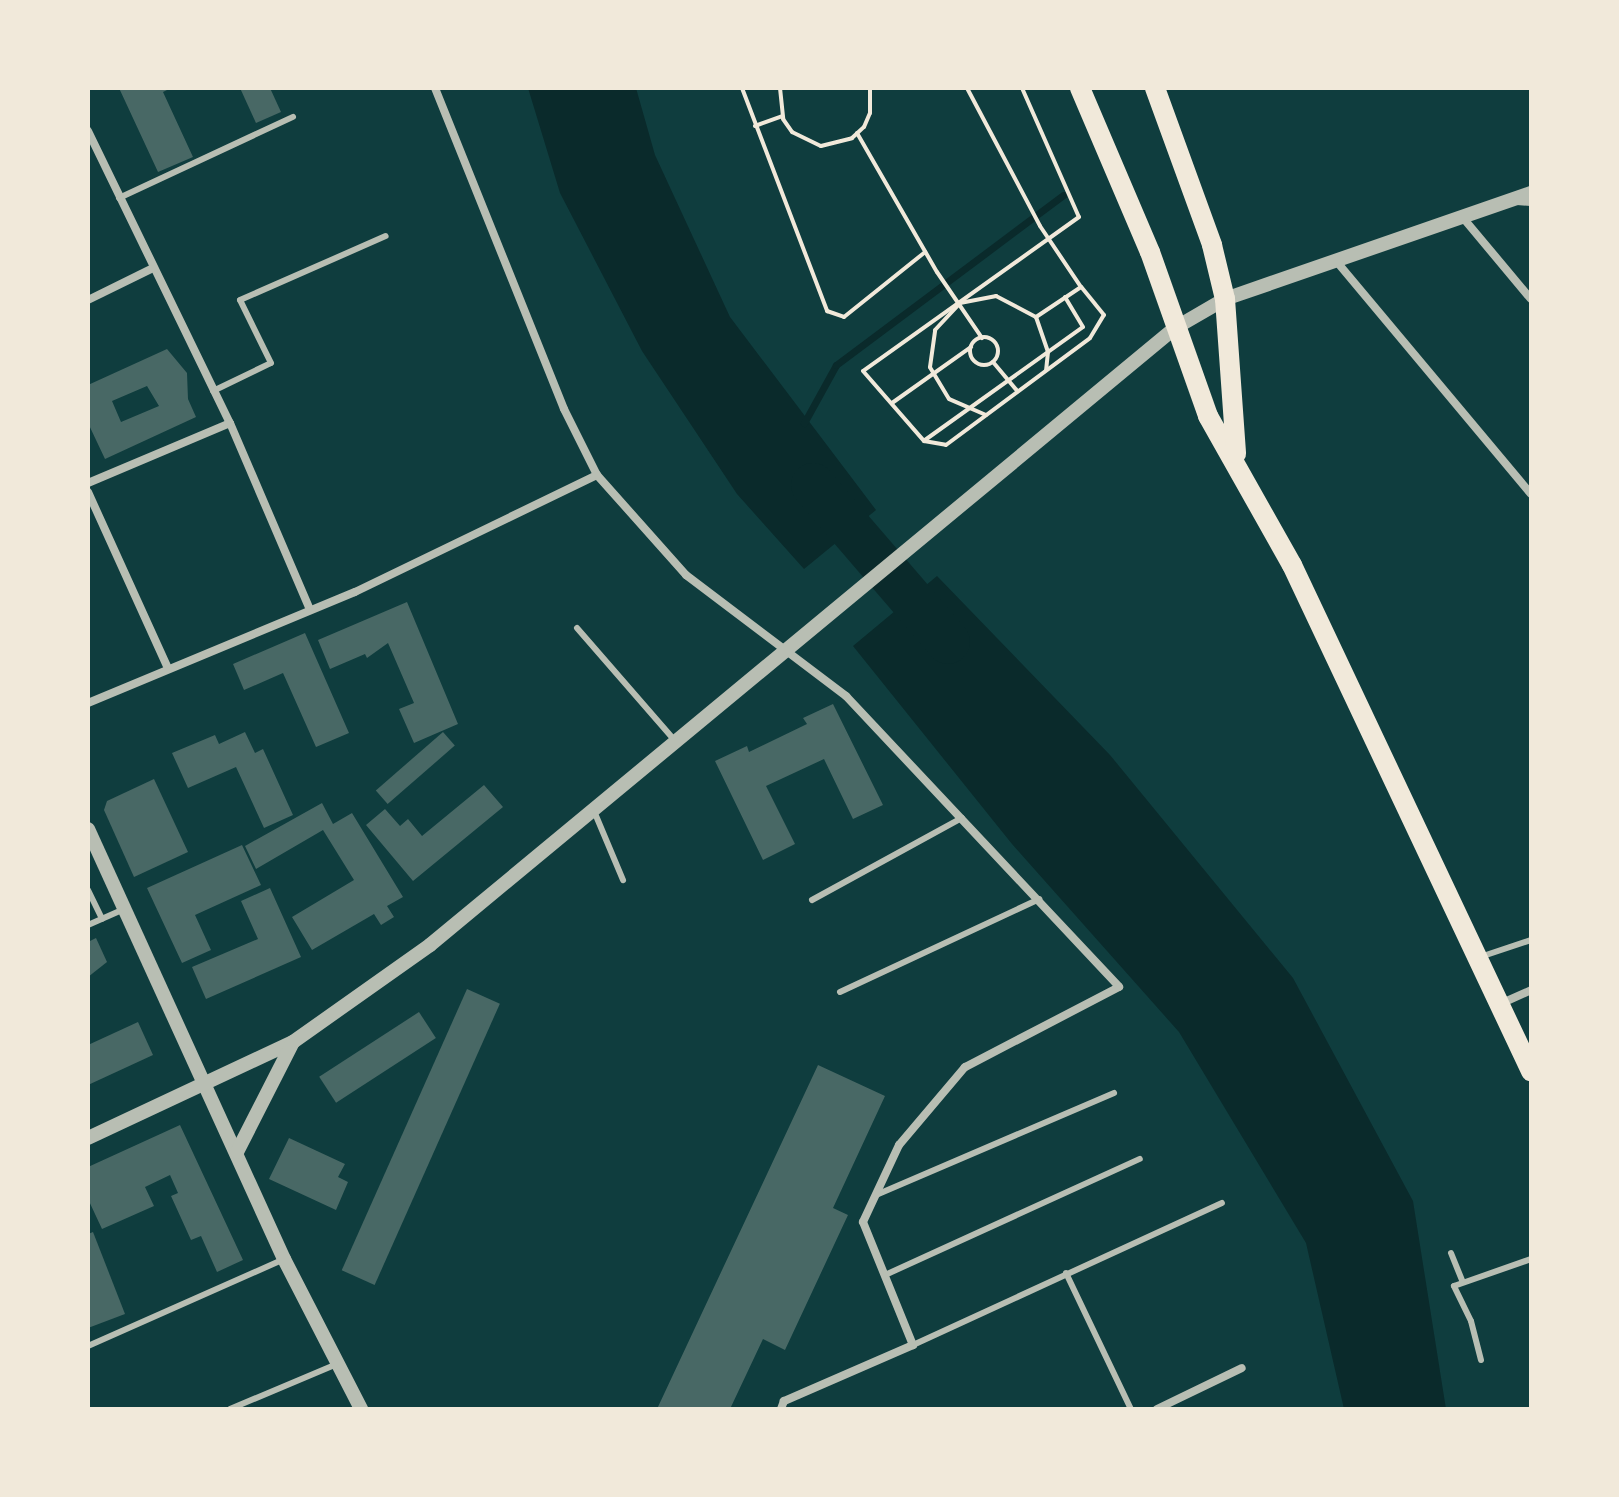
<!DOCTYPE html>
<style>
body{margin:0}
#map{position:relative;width:1619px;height:1497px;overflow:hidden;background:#0f3d3e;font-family:"Archivo Narrow",sans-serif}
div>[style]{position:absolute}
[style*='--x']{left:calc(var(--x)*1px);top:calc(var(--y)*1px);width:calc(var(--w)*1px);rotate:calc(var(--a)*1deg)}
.water>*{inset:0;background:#0a2a2b}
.stream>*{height:7px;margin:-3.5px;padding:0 3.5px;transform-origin:3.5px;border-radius:3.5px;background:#0a2a2b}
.river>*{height:44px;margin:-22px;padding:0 22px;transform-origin:22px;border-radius:22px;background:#0a2a2b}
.building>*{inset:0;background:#486865;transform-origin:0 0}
.path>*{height:4px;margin:-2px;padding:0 2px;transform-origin:2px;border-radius:2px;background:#f1e9da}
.path>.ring{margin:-2px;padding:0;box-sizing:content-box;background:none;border:4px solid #f1e9da;border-radius:50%}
.service>*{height:6px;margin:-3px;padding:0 3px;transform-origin:3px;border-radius:3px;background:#b8beb3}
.minor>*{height:8px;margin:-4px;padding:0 4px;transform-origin:4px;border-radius:4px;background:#b8beb3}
.tertiary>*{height:14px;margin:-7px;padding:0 7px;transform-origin:7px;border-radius:7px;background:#b8beb3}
.primary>*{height:20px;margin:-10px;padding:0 10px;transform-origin:10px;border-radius:10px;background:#f1e9da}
span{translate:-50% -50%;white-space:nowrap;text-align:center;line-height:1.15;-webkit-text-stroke:6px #f1e9da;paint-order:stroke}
.frame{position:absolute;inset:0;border:90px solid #f1e9da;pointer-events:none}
</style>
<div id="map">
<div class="water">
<div style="clip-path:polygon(528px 88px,636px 88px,655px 155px,730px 317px,876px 510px,804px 569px,737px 494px,642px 351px,560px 193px)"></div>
<div style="clip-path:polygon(937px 576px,1110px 755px,1293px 978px,1413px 1201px,1446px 1409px,1344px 1409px,1306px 1243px,1179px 1032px,1012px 844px,853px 646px)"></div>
</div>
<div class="stream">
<div style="--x:804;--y:423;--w:66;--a:-61.1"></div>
<div style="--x:836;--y:365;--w:284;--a:-36.8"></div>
</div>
<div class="river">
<div style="--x:813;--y:485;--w:207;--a:49.3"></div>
</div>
<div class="building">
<div style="clip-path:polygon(119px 88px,171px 88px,163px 92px,193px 157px,158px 172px)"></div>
<div style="clip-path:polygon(240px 88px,270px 88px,281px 112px,256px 123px)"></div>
<div style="clip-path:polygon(evenodd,167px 349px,187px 373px,188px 399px,196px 417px,105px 459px,88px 423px,88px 385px,167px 349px,147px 386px,159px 406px,121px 422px,112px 401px,147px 386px)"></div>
<div style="clip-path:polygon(407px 602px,458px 724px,414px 743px,399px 709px,414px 703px,388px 643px,367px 658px,365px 654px,330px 669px,318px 640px)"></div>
<div style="clip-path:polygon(305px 633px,349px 733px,316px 747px,283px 673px,244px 690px,233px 664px)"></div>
<div style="clip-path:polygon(833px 704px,883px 805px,853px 819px,824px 759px,766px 786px,795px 844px,763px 860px,715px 761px,747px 746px,749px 752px,807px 724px,803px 718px)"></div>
<div style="clip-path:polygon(245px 732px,255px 753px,263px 749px,293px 815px,264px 828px,236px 767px,188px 788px,172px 753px,215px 735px,219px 744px)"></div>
<div style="left:443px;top:732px;width:18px;height:89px;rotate:49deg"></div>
<div style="clip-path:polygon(154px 779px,188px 852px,134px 877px,104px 810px,107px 801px)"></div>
<div style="clip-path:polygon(484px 785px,503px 807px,413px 881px,366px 825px,385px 809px,400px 826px,408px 819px,422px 836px)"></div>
<div style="clip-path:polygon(322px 803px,333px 824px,352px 813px,403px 897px,387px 906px,394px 917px,381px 925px,374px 914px,312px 950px,292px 917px,354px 880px,323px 830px,256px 869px,245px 846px)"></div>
<div style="clip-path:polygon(242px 845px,261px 885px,195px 915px,211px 950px,182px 963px,147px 888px)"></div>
<div style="clip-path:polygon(270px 888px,301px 957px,206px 999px,192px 967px,258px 939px,241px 901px)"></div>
<div style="clip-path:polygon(96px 938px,107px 962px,88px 977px,88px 942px)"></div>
<div style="left:467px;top:989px;width:36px;height:308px;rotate:24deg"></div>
<div style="left:419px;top:1012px;width:31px;height:119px;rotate:57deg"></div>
<div style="clip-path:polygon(138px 1022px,153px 1055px,88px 1085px,88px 1045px)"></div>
<div style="clip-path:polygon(818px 1065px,885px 1096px,833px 1208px,848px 1215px,785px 1350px,763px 1339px,730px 1409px,657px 1409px)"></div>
<div style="clip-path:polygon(180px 1125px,243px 1260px,217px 1272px,201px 1236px,191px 1240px,171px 1196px,178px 1193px,170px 1175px,145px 1187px,154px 1206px,102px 1229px,88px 1199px,88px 1167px)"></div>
<div style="clip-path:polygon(289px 1138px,345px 1164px,338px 1177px,348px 1182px,336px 1210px,269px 1179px)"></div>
<div style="clip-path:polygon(93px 1232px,125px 1314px,88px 1328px,88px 1234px)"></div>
</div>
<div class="path">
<div style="--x:742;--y:88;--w:239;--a:69.1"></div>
<div style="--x:827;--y:311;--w:18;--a:19"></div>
<div style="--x:844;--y:317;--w:104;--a:-38.7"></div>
<div style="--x:780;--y:88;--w:31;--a:84"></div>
<div style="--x:783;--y:119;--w:16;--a:55"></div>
<div style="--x:792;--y:132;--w:32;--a:26"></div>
<div style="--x:821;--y:146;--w:32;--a:-14"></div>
<div style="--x:852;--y:138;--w:16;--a:-43"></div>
<div style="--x:864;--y:127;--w:15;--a:-67"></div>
<div style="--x:870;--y:113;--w:25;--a:-90"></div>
<div style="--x:967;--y:88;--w:156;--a:62.1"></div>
<div style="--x:1040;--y:226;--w:73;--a:56.1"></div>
<div style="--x:1022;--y:88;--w:141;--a:66.2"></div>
<div style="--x:1079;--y:217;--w:265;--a:144.5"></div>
<div style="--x:863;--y:371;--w:93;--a:48.9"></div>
<div style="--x:924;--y:441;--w:22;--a:10"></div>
<div style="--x:946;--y:445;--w:179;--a:-36.6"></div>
<div style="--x:1090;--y:338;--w:27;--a:-59"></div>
<div style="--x:1104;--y:315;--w:36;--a:-129"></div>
<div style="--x:1081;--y:287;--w:54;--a:146.3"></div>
<div style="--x:755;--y:126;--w:29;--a:-20"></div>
<div style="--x:857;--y:133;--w:160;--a:60.1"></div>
<div style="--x:937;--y:272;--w:80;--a:55.7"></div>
<div class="ring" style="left:970px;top:337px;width:24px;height:24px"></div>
<div style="--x:993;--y:362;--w:38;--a:50"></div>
<div style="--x:892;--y:403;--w:97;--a:-35.3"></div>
<div style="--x:986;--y:415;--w:40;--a:-156.6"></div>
<div style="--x:949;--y:399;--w:37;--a:-121"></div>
<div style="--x:930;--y:367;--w:37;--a:-82"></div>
<div style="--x:935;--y:330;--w:37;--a:-47"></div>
<div style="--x:960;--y:303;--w:37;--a:-11"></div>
<div style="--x:996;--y:296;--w:45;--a:27.7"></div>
<div style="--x:1036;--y:317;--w:37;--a:71"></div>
<div style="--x:1048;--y:352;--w:18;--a:96"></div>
<div style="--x:925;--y:440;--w:194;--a:-35.6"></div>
<div style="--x:1083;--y:327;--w:35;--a:-121"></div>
</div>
<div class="service">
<div style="--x:119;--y:198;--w:192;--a:-25"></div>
<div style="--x:1517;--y:202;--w:14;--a:4"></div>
<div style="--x:213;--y:391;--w:64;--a:-25.8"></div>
<div style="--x:271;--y:363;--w:70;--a:-116.2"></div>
<div style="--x:240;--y:300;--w:159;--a:-23.7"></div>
<div style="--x:577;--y:628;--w:151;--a:49"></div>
<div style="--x:594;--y:811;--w:75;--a:67.2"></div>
<div style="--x:88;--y:890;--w:32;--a:64"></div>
<div style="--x:812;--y:900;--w:171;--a:-28.7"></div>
<div style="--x:88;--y:925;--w:39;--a:-24"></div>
<div style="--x:1483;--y:956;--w:51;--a:-18.4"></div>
<div style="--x:840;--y:992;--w:220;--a:-25"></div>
<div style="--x:876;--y:1195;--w:259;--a:-23.2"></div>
<div style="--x:1451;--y:1253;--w:31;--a:68"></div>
<div style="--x:1066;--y:1273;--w:151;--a:64.5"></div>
<div style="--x:885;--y:1275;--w:280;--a:-24.5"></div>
<div style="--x:913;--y:1345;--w:340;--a:-24.7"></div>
<div style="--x:88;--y:1346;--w:214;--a:-23.9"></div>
<div style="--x:1481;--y:1360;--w:40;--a:-104.4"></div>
<div style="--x:1471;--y:1321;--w:39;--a:-116"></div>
<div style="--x:1454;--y:1286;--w:82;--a:-19.3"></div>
<div style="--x:230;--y:1409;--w:116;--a:-22.8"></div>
</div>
<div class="minor">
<div style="--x:435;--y:88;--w:346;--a:68.1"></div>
<div style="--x:564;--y:409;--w:74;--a:63.4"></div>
<div style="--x:597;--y:475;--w:134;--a:48.3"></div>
<div style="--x:686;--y:575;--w:201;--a:37.1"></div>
<div style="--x:846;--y:696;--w:399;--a:46.8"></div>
<div style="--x:1119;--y:987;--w:174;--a:152.5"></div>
<div style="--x:965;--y:1067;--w:102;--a:130.2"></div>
<div style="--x:899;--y:1145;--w:85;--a:115.1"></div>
<div style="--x:863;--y:1222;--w:133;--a:67.9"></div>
<div style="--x:913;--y:1345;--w:141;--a:156.5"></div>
<div style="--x:784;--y:1401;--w:9;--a:111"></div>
<div style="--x:88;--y:131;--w:325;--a:64.1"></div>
<div style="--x:230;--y:423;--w:203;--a:66.8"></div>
<div style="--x:1464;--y:219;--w:104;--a:50.1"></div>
<div style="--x:1337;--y:262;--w:302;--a:50.1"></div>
<div style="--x:88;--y:300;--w:70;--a:-26.2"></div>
<div style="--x:88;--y:483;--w:154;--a:-22.9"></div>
<div style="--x:88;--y:492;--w:193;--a:65.6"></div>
<div style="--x:88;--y:703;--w:289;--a:-22.6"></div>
<div style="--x:355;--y:592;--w:269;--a:-25.8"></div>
<div style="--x:1500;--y:1004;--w:34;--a:-24"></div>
<div style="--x:1157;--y:1409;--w:94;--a:-25.8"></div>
</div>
<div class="tertiary">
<div style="--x:88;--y:829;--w:473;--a:65.5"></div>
<div style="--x:284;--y:1259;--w:169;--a:62.8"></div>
<div style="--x:88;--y:1138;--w:226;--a:-25.1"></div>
<div style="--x:293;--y:1042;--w:168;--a:-35.3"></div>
<div style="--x:430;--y:945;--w:967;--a:-39.63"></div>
<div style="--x:1175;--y:328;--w:58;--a:-30.1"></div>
<div style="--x:1225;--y:299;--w:324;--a:-19.1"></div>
<div style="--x:237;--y:1152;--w:123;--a:-63"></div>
</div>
<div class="primary">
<div style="--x:1080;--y:88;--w:178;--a:66.9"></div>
<div style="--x:1150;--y:252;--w:174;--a:70.5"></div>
<div style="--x:1208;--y:416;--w:171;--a:60.6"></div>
<div style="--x:1292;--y:565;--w:560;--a:64.72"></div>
<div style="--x:1155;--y:88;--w:167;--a:70"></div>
<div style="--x:1212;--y:245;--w:56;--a:76.5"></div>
<div style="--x:1225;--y:299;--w:155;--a:85.9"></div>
</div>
<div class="frame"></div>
</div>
